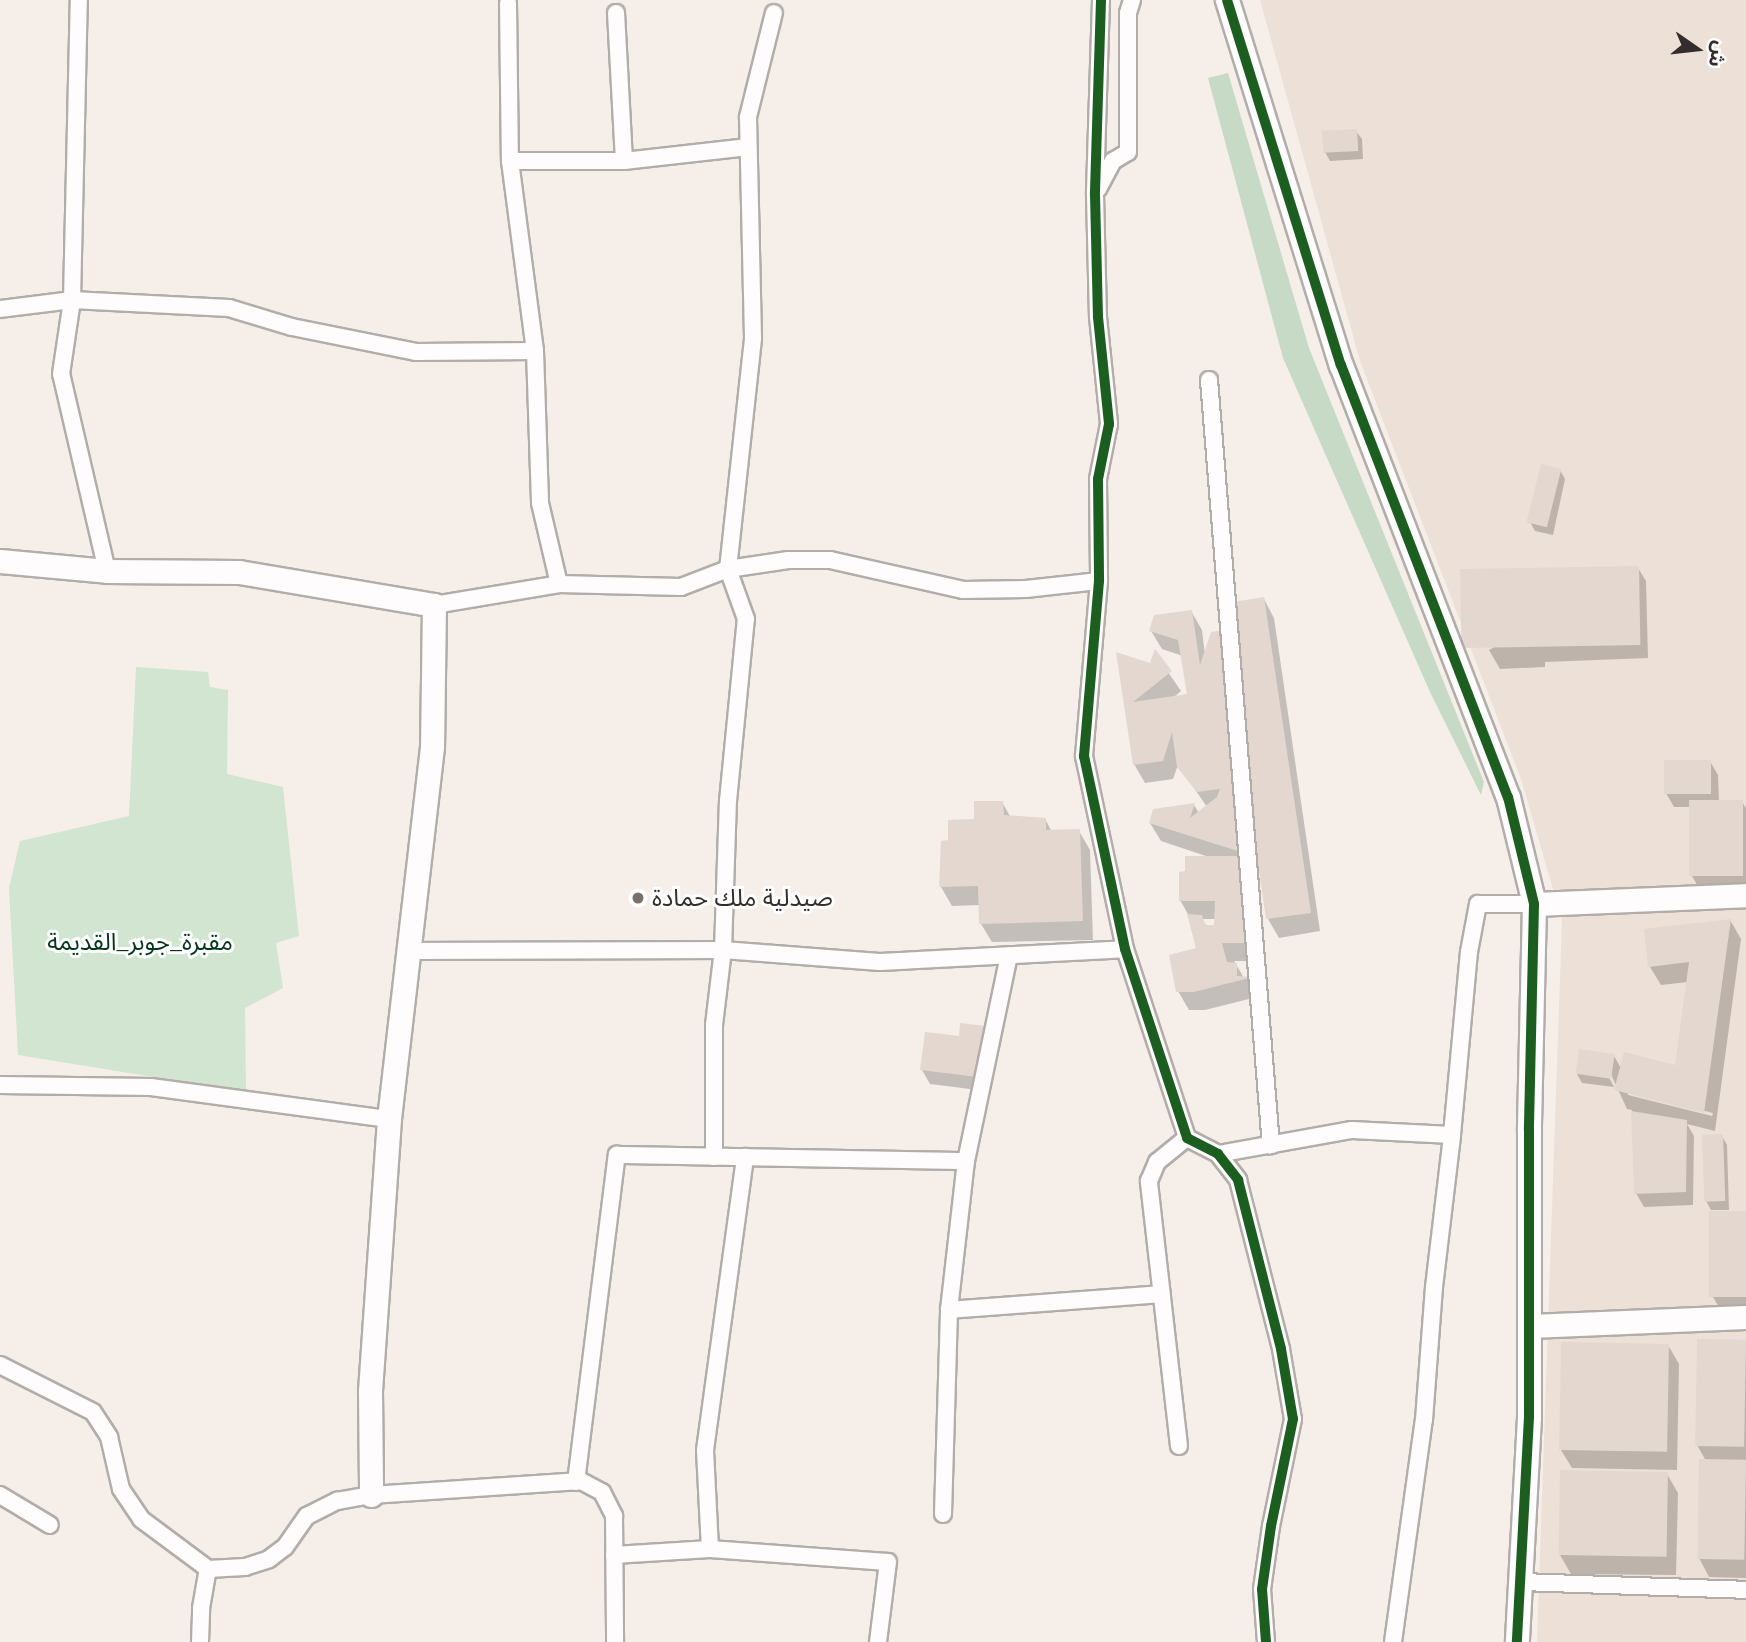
<!DOCTYPE html>
<meta charset="utf-8">
<style>
body{margin:0}
#map{position:relative;width:1746px;height:1642px;overflow:hidden;background:#f6eee9;font-family:Montserrat,"Noto Sans Arabic",sans-serif}
div>[style]{position:absolute}
[style*='--x']{left:calc(var(--x)*1px);top:calc(var(--y)*1px);width:calc(var(--w)*1px);rotate:calc(var(--a)*1deg)}
.built>*{inset:0;background:#ede0d6}
.green>*{inset:0;background:#d2e5d1}
.forest>*{inset:0;background:#c7dac6}
.shadow>*{inset:0;background:#0003}
.building>*{inset:0;background:#e4d7d0;transform-origin:0 0}
.roads{filter:drop-shadow(2px 0 #b2ada9) drop-shadow(-2px 0 #b2ada9) drop-shadow(0 2px #b2ada9) drop-shadow(0 -2px #b2ada9)}
.street>*{height:16px;margin:-8px;padding:0 8px;transform-origin:8px;border-radius:8px;background:#fefcfc}
.secondary>*{height:23px;margin:-11.5px;padding:0 11.5px;transform-origin:11.5px;border-radius:11.5px;background:#fefcfc}
.cycleway>*{height:10px;margin:-5px;padding:0 5px;transform-origin:5px;border-radius:5px;background:#1b5e20}
.dots>*{width:19px;height:19px;translate:-50% -50%;box-sizing:border-box;border:4px solid #fefefe;border-radius:50%}
span{translate:-50% -50%;white-space:nowrap;text-align:center;line-height:1.15;-webkit-text-stroke:6px #fefefe;paint-order:stroke}
.poi-label{font-size:24px;color:#332e2b}
.left{translate:0 -50%;text-align:left}
.park-label{font-size:24px;color:#043719}
.north{position:absolute;left:1662px;top:14px;width:70px;height:70px;-webkit-text-stroke:5px #fefefe;paint-order:stroke;rotate:104deg;font-size:19px;font-weight:700;line-height:28px;text-align:center;color:#332e2b}
.north::after{content:'';display:block;margin:auto;width:24px;height:32px;background:#332e2b;clip-path:polygon(50% 0,100% 100%,50% 72%,0 100%)}
</style>
<div id="map">
<div class="built">
<div style="clip-path:polygon(1260px 0,1746px 0,1746px 1642px,1537px 1642px,1562px 920px,1521px 779px,1360px 361px)"></div>
</div>
<div class="green">
<div style="clip-path:polygon(136px 667px,208px 672px,210px 687px,228px 690px,227px 774px,283px 787px,299px 936px,276px 943px,283px 988px,245px 1008px,246px 1092px,18px 1055px,9px 888px,20px 841px,129px 816px)"></div>
</div>
<div class="forest">
<div style="clip-path:polygon(1228px 73px,1309px 348px,1484px 782px,1481px 795px,1430px 692px,1283px 358px,1208px 78px)"></div>
</div>
<div class="shadow">
<div style="clip-path:polygon(1356px 131px,1362px 139px,1363px 159px,1330px 161px,1325px 152px)"></div>
<div style="clip-path:polygon(1560px 470px,1565px 479px,1553px 535px,1535px 531px,1530px 522px)"></div>
<div style="clip-path:polygon(1638px 568px,1646px 581px,1648px 658px,1545px 662px,1545px 667px,1500px 669px,1489px 650px)"></div>
<div style="clip-path:polygon(evenodd,1264px 599px,1274px 618px,1320px 931px,1279px 938px,1268px 919px,1261px 873px,1251px 870px,1257px 961px,1234px 961px,1244px 978px,1251px 979px,1261px 996px,1205px 1010px,1189px 1010px,1178px 991px,1198px 949px,1189px 916px,1180px 900px,1209px 857px,1161px 841px,1150px 823px,1194px 805px,1199px 813px,1207px 807px,1178px 765px,1173px 779px,1145px 783px,1134px 764px,1118px 654px,1151px 665px,1155px 653px,1181px 691px,1173px 698px,1189px 695px,1183px 656px,1162px 649px,1151px 631px,1191px 611px,1202px 630px,1205px 655px,1264px 599px,1202px 919px,1216px 919px,1216px 927px,1207px 927px,1202px 919px)"></div>
<div style="clip-path:polygon(1710px 761px,1718px 775px,1719px 802px,1742px 802px,1746px 808px,1746px 889px,1700px 890px,1692px 876px,1691px 807px,1674px 807px,1666px 793px)"></div>
<div style="clip-path:polygon(1002px 802px,1011px 818px,1045px 819px,1052px 832px,1079px 831px,1090px 850px,1093px 940px,992px 942px,981px 924px,981px 905px,952px 906px,941px 887px,950px 842px)"></div>
<div style="clip-path:polygon(evenodd,1730px 920px,1741px 939px,1715px 1131px,1687px 1124px,1694px 1136px,1693px 1205px,1644px 1207px,1636px 1193px,1632px 1110px,1627px 1109px,1609px 1070px,1606px 1072px,1614px 1087px,1582px 1083px,1577px 1074px,1614px 1056px,1621px 1068px,1677px 1067px,1688px 982px,1661px 985px,1650px 967px,1730px 920px,1628px 1092px,1713px 1113px,1712px 1116px,1628px 1095px,1628px 1092px)"></div>
<div style="clip-path:polygon(984px 1028px,992px 1041px,986px 1091px,930px 1084px,922px 1070px,960px 1038px)"></div>
<div style="clip-path:polygon(1722px 1136px,1727px 1145px,1729px 1210px,1711px 1210px,1706px 1201px)"></div>
<div style="clip-path:polygon(1746px 1213px,1746px 1315px,1724px 1316px,1713px 1297px)"></div>
<div style="clip-path:polygon(1746px 1342px,1746px 1578px,1709px 1577px,1699px 1558px,1706px 1461px,1697px 1445px)"></div>
<div style="clip-path:polygon(1668px 1345px,1679px 1364px,1677px 1470px,1572px 1468px,1561px 1450px)"></div>
<div style="clip-path:polygon(1667px 1474px,1678px 1493px,1676px 1575px,1571px 1574px,1560px 1555px)"></div>
</div>
<div class="building">
<div style="left:1357px;top:129px;width:22px;height:35px;rotate:87deg"></div>
<div style="left:1541px;top:464px;width:21px;height:60px;rotate:14deg"></div>
<div style="left:1639px;top:566px;width:79px;height:179px;rotate:89deg"></div>
<div style="clip-path:polygon(1264px 597px,1311px 913px,1266px 919px,1257px 857px,1149px 823px,1153px 809px,1195px 803px,1190px 818px,1217px 797px,1220px 789px,1197px 792px,1177px 767px,1172px 732px,1163px 761px,1133px 765px,1116px 652px,1150px 663px,1155px 649px,1172px 671px,1133px 702px,1187px 694px,1178px 640px,1149px 631px,1154px 615px,1192px 610px,1200px 665px,1211px 632px,1231px 629px,1227px 603px)"></div>
<div style="left:1664px;top:760px;width:47px;height:34px"></div>
<div style="left:1689px;top:800px;width:54px;height:76px"></div>
<div style="clip-path:polygon(974px 801px,1003px 801px,1004px 815px,1046px 818px,1046px 830px,1080px 829px,1083px 921px,979px 924px,978px 886px,939px 887px,941px 841px,948px 840px,948px 820px,974px 819px)"></div>
<div style="clip-path:polygon(1185px 856px,1245px 856px,1247px 943px,1222px 943px,1227px 962px,1237px 963px,1237px 976px,1253px 977px,1194px 992px,1176px 992px,1169px 955px,1196px 948px,1187px 914px,1202px 915px,1205px 925px,1214px 925px,1215px 901px,1179px 901px,1179px 872px,1185px 871px)"></div>
<div style="clip-path:polygon(1731px 919px,1704px 1113px,1614px 1090px,1624px 1052px,1675px 1065px,1689px 962px,1648px 967px,1644px 929px)"></div>
<div style="clip-path:polygon(960px 1023px,985px 1026px,978px 1077px,920px 1070px,925px 1032px,959px 1036px)"></div>
<div style="left:1579px;top:1049px;width:36px;height:25px;rotate:8deg"></div>
<div style="clip-path:polygon(1631px 1111px,1687px 1120px,1686px 1192px,1634px 1194px)"></div>
<div style="left:1723px;top:1134px;width:67px;height:21px;rotate:88deg"></div>
<div style="left:1746px;top:1211px;width:86px;height:37px;rotate:90deg"></div>
<div style="left:1697px;top:1339px;width:49px;height:107px;rotate:1deg"></div>
<div style="left:1561px;top:1342px;width:108px;height:108px;rotate:1deg"></div>
<div style="left:1699px;top:1459px;width:47px;height:100px;rotate:1deg"></div>
<div style="left:1560px;top:1470px;width:108px;height:85px;rotate:1deg"></div>
</div>
<div class="roads">
<div class="street">
<div style="--x:1101;--y:0;--w:195;--a:91.8"></div>
<div style="--x:1095;--y:195;--w:122;--a:88.6"></div>
<div style="--x:1098;--y:317;--w:108;--a:84.1"></div>
<div style="--x:1109;--y:424;--w:56;--a:101.3"></div>
<div style="--x:1098;--y:479;--w:102;--a:89.4"></div>
<div style="--x:1099;--y:581;--w:176;--a:94.9"></div>
<div style="--x:1084;--y:756;--w:197;--a:78"></div>
<div style="--x:1125;--y:949;--w:199;--a:71.8"></div>
<div style="--x:1187;--y:1138;--w:35;--a:27"></div>
<div style="--x:1218;--y:1154;--w:33;--a:52"></div>
<div style="--x:1238;--y:1180;--w:174;--a:75.7"></div>
<div style="--x:1281;--y:1349;--w:71;--a:80.3"></div>
<div style="--x:1293;--y:1419;--w:109;--a:101.6"></div>
<div style="--x:1271;--y:1526;--w:64;--a:98.1"></div>
<div style="--x:1262;--y:1589;--w:53;--a:85.7"></div>
<div style="--x:508;--y:3;--w:158;--a:89.3"></div>
<div style="--x:510;--y:161;--w:192;--a:82.5"></div>
<div style="--x:535;--y:351;--w:152;--a:88.1"></div>
<div style="--x:540;--y:503;--w:83;--a:76.8"></div>
<div style="--x:616;--y:13;--w:148;--a:86.9"></div>
<div style="--x:510;--y:161;--w:114;--a:0"></div>
<div style="--x:624;--y:161;--w:125;--a:-6.4"></div>
<div style="--x:1098;--y:189;--w:32;--a:-62"></div>
<div style="--x:1113;--y:161;--w:17;--a:-31"></div>
<div style="--x:1128;--y:152;--w:139;--a:-90"></div>
<div style="--x:1128;--y:13;--w:14;--a:-73"></div>
<div style="--x:0;--y:309;--w:73;--a:-7.1"></div>
<div style="--x:72;--y:300;--w:300;--a:-88.7"></div>
<div style="--x:1209;--y:380;--w:768;--a:85.37"></div>
<div style="--x:107;--y:571;--w:202;--a:-103.1"></div>
<div style="--x:61;--y:374;--w:75;--a:-81.5"></div>
<div style="--x:72;--y:300;--w:157;--a:2.9"></div>
<div style="--x:229;--y:308;--w:66;--a:16.8"></div>
<div style="--x:292;--y:327;--w:126;--a:11.4"></div>
<div style="--x:416;--y:352;--w:119;--a:-0.5"></div>
<div style="--x:434;--y:605;--w:127;--a:-9.5"></div>
<div style="--x:559;--y:584;--w:122;--a:1.4"></div>
<div style="--x:681;--y:587;--w:50;--a:-21"></div>
<div style="--x:728;--y:569;--w:61;--a:-8.5"></div>
<div style="--x:788;--y:560;--w:42;--a:0"></div>
<div style="--x:830;--y:560;--w:136;--a:12.7"></div>
<div style="--x:963;--y:590;--w:63;--a:-0.9"></div>
<div style="--x:1026;--y:589;--w:73;--a:-6.3"></div>
<div style="--x:407;--y:951;--w:316;--a:-0.2"></div>
<div style="--x:723;--y:950;--w:157;--a:4.4"></div>
<div style="--x:880;--y:962;--w:245;--a:-3"></div>
<div style="--x:0;--y:1085;--w:151;--a:0.8"></div>
<div style="--x:151;--y:1087;--w:240;--a:7.7"></div>
<div style="--x:1218;--y:1154;--w:136;--a:-10.2"></div>
<div style="--x:1352;--y:1130;--w:100;--a:2.9"></div>
<div style="--x:714;--y:1157;--w:132;--a:-90"></div>
<div style="--x:714;--y:1025;--w:76;--a:-83.2"></div>
<div style="--x:723;--y:950;--w:149;--a:-88.1"></div>
<div style="--x:728;--y:801;--w:183;--a:-84.4"></div>
<div style="--x:746;--y:619;--w:53;--a:-109.8"></div>
<div style="--x:728;--y:569;--w:232;--a:-83.8"></div>
<div style="--x:753;--y:338;--w:221;--a:-91.3"></div>
<div style="--x:748;--y:117;--w:107;--a:-76"></div>
<div style="--x:949;--y:1310;--w:213;--a:-4.3"></div>
<div style="--x:0;--y:1365;--w:104;--a:26.8"></div>
<div style="--x:93;--y:1412;--w:30;--a:57"></div>
<div style="--x:109;--y:1437;--w:53;--a:77"></div>
<div style="--x:121;--y:1489;--w:36;--a:56"></div>
<div style="--x:141;--y:1519;--w:84;--a:36.7"></div>
<div style="--x:208;--y:1569;--w:37;--a:-3"></div>
<div style="--x:245;--y:1567;--w:25;--a:-18"></div>
<div style="--x:269;--y:1559;--w:20;--a:-37"></div>
<div style="--x:285;--y:1547;--w:38;--a:-55"></div>
<div style="--x:307;--y:1516;--w:34;--a:-27"></div>
<div style="--x:337;--y:1501;--w:35;--a:-10"></div>
<div style="--x:371;--y:1495;--w:210;--a:-3.8"></div>
<div style="--x:581;--y:1481;--w:24;--a:28"></div>
<div style="--x:602;--y:1492;--w:27;--a:63"></div>
<div style="--x:614;--y:1516;--w:126;--a:89.5"></div>
<div style="--x:1179;--y:1446;--w:267;--a:-96.5"></div>
<div style="--x:1149;--y:1181;--w:21;--a:-67"></div>
<div style="--x:1157;--y:1162;--w:38;--a:-39"></div>
<div style="--x:576;--y:1482;--w:330;--a:-82.9"></div>
<div style="--x:617;--y:1155;--w:349;--a:1"></div>
<div style="--x:0;--y:1495;--w:58;--a:31"></div>
<div style="--x:943;--y:1514;--w:204;--a:-88.3"></div>
<div style="--x:949;--y:1310;--w:150;--a:-83.5"></div>
<div style="--x:966;--y:1161;--w:210;--a:-78.2"></div>
<div style="--x:710;--y:1549;--w:178;--a:4.2"></div>
<div style="--x:888;--y:1562;--w:81;--a:97.1"></div>
<div style="--x:614;--y:1555;--w:96;--a:-3.6"></div>
<div style="--x:710;--y:1549;--w:99;--a:-92.9"></div>
<div style="--x:705;--y:1450;--w:296;--a:-82.2"></div>
<div style="--x:1521;--y:1582;--w:225;--a:2"></div>
<div style="--x:200;--y:1642;--w:34;--a:-88"></div>
<div style="--x:201;--y:1608;--w:40;--a:-80"></div>
<div style="--x:1393;--y:1642;--w:224;--a:-82.1"></div>
<div style="--x:1424;--y:1420;--w:133;--a:-85.7"></div>
<div style="--x:1434;--y:1287;--w:153;--a:-83.2"></div>
<div style="--x:1452;--y:1135;--w:184;--a:-84.7"></div>
<div style="--x:1469;--y:952;--w:49;--a:-79.4"></div>
<div style="--x:1478;--y:904;--w:56;--a:0"></div>
</div>
<div class="secondary">
<div style="--x:1227;--y:0;--w:382;--a:72.7"></div>
<div style="--x:1341;--y:365;--w:463;--a:68.9"></div>
<div style="--x:1508;--y:797;--w:110;--a:76.3"></div>
<div style="--x:1534;--y:904;--w:226;--a:91.3"></div>
<div style="--x:1529;--y:1130;--w:287;--a:90"></div>
<div style="--x:1529;--y:1417;--w:225;--a:93.1"></div>
<div style="--x:0;--y:561;--w:107;--a:5.3"></div>
<div style="--x:107;--y:571;--w:132;--a:0.4"></div>
<div style="--x:239;--y:572;--w:198;--a:9.6"></div>
<div style="--x:434;--y:605;--w:142;--a:90.8"></div>
<div style="--x:432;--y:747;--w:374;--a:96.6"></div>
<div style="--x:389;--y:1119;--w:273;--a:94"></div>
<div style="--x:370;--y:1391;--w:104;--a:89.4"></div>
<div style="--x:1534;--y:904;--w:212;--a:-2.4"></div>
<div style="--x:1530;--y:1326;--w:216;--a:-2.4"></div>
</div>
</div>
<div class="cycleway">
<div style="--x:1101;--y:0;--w:195;--a:91.8"></div>
<div style="--x:1095;--y:195;--w:122;--a:88.6"></div>
<div style="--x:1098;--y:317;--w:108;--a:84.1"></div>
<div style="--x:1109;--y:424;--w:56;--a:101.3"></div>
<div style="--x:1098;--y:479;--w:102;--a:89.4"></div>
<div style="--x:1099;--y:581;--w:176;--a:94.9"></div>
<div style="--x:1084;--y:756;--w:197;--a:78"></div>
<div style="--x:1125;--y:949;--w:199;--a:71.8"></div>
<div style="--x:1187;--y:1138;--w:35;--a:27"></div>
<div style="--x:1218;--y:1154;--w:33;--a:52"></div>
<div style="--x:1238;--y:1180;--w:174;--a:75.7"></div>
<div style="--x:1281;--y:1349;--w:71;--a:80.3"></div>
<div style="--x:1293;--y:1419;--w:109;--a:101.6"></div>
<div style="--x:1271;--y:1526;--w:64;--a:98.1"></div>
<div style="--x:1262;--y:1589;--w:53;--a:85.7"></div>
<div style="--x:1227;--y:0;--w:382;--a:72.7"></div>
<div style="--x:1341;--y:365;--w:463;--a:68.9"></div>
<div style="--x:1508;--y:797;--w:110;--a:76.3"></div>
<div style="--x:1534;--y:904;--w:226;--a:91.3"></div>
<div style="--x:1529;--y:1130;--w:287;--a:90"></div>
<div style="--x:1529;--y:1417;--w:225;--a:93.1"></div>
</div>
<div class="dots">
<div style="left:638px;top:898px;background:#77716e"></div>
</div>
<div class="poi-label">
<span class="left" style="left:652px;top:898px">صيدلية ملك حمادة</span>
</div>
<div class="park-label">
<span style="left:140px;top:942px">مقبرة_جوبر_القديمة</span>
</div>
<div class="north">ش</div>
</div>
